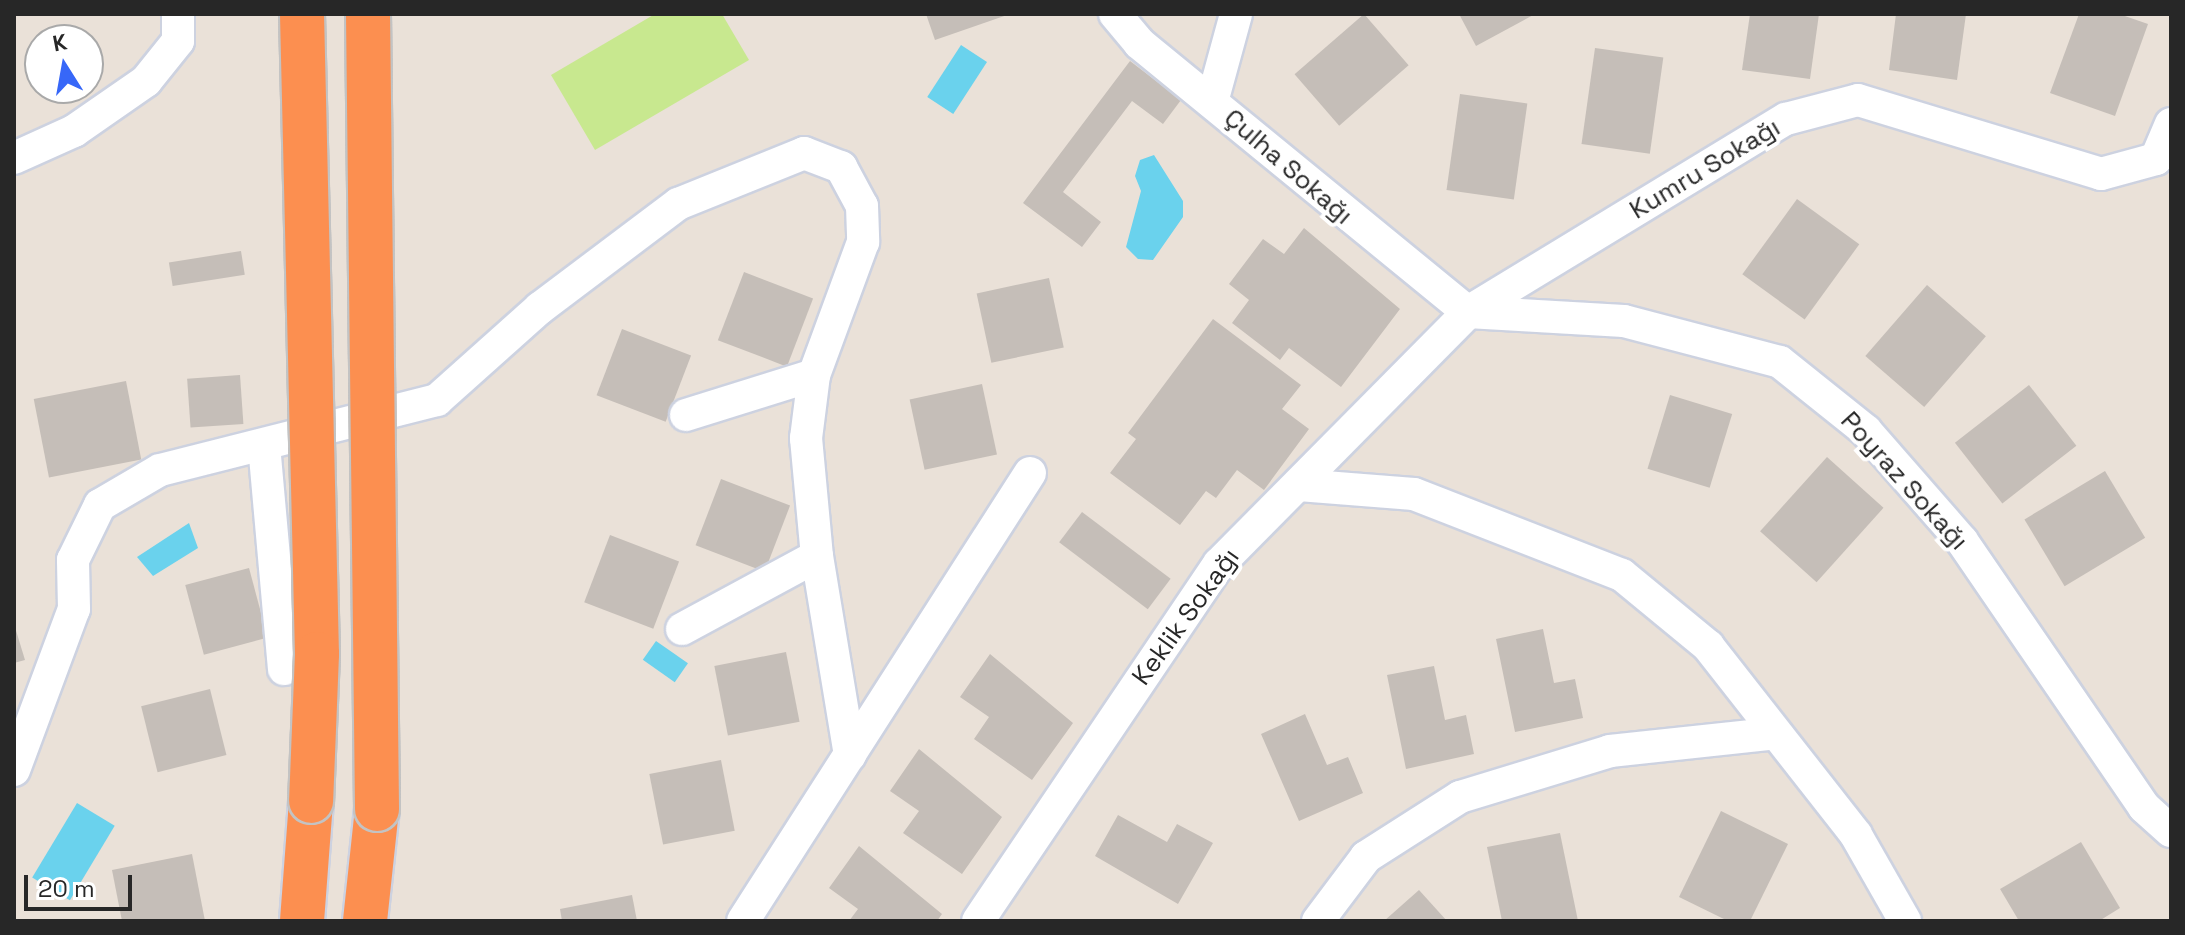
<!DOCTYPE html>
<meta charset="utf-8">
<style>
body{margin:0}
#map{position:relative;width:2185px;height:935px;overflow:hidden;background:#eae1d8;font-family:"Space Grotesk",sans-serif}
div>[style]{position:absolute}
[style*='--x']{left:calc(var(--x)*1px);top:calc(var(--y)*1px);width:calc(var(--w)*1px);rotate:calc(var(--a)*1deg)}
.pitch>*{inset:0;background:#c8e88f}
.water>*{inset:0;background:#6ad2ed;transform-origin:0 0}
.building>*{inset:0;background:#c5beb8;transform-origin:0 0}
.roads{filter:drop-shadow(2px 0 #cdd2e0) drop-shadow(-2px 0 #cdd2e0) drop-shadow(0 2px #cdd2e0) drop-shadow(0 -2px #cdd2e0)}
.street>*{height:32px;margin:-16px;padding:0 16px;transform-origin:16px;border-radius:16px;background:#fff}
.highway>*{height:44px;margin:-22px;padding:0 22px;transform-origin:22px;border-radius:22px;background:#fc8f50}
.bridges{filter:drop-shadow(2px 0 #c3c3c3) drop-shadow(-2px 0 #c3c3c3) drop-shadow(0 2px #c3c3c3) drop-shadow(0 -2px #c3c3c3)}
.highway-bridge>*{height:44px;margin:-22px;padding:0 22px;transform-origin:22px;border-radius:22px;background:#fc8f50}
span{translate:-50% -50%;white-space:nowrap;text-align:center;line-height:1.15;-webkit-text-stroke:8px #fff;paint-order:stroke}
.street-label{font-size:26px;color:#272727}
.frame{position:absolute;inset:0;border:16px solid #272727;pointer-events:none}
.north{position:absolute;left:24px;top:24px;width:80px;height:80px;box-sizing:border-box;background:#fff;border:2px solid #a9a9a9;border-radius:50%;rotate:349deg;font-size:22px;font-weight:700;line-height:32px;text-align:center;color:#272727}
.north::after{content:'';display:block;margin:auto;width:28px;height:36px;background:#3767f8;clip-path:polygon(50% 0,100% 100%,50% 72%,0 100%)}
.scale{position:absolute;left:24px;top:875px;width:108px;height:36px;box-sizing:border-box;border:4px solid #272727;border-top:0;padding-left:10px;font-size:24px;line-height:28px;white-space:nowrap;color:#272727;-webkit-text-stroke:6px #fff;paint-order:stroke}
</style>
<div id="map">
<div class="pitch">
<div style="clip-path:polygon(655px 14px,722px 14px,749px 60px,595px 150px,551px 75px)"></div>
</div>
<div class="water">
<div style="left:961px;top:45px;width:31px;height:62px;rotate:33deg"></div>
<div style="clip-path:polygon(1154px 155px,1183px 201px,1183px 217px,1153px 260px,1138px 259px,1126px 247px,1141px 191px,1135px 176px,1140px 160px)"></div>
<div style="clip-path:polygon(189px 523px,198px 548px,153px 576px,137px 557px)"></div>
<div style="left:656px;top:641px;width:39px;height:23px;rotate:35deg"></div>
<div style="left:77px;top:803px;width:44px;height:87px;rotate:31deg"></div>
</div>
<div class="building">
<div style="clip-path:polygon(926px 14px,1010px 14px,935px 40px)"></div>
<div style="left:1364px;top:14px;width:68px;height:92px;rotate:49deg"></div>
<div style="clip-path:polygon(1459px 14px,1535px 14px,1476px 46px)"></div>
<div style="clip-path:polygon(1750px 14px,1819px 14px,1810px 79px,1742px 70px)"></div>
<div style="clip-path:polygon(1896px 14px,1966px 14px,1957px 80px,1889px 70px)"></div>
<div style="clip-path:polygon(2079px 14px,2119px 14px,2148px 24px,2115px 116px,2050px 93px)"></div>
<div style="left:1595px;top:48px;width:69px;height:97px;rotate:8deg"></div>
<div style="clip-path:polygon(1130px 61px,1181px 100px,1163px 124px,1132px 101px,1063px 192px,1101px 222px,1082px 247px,1023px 203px)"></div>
<div style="left:1460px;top:94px;width:68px;height:97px;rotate:8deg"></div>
<div style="left:1797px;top:199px;width:77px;height:93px;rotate:36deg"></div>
<div style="clip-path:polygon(1304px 228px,1400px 309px,1341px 387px,1289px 348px,1280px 360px,1232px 323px,1249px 300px,1229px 284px,1263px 239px,1284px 254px)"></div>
<div style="left:241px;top:251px;width:24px;height:73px;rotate:81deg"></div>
<div style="left:744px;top:272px;width:74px;height:73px;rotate:21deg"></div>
<div style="left:1049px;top:278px;width:71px;height:74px;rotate:78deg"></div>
<div style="left:1927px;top:285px;width:78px;height:94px;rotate:41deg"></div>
<div style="clip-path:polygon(1213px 319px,1301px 385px,1282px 409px,1309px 429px,1264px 490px,1237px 470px,1216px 498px,1206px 491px,1180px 525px,1110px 473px,1136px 439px,1128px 433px)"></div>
<div style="left:622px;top:329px;width:74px;height:71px;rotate:21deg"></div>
<div style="left:240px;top:375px;width:49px;height:53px;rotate:86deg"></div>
<div style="left:126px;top:381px;width:80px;height:94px;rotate:79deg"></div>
<div style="left:982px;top:384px;width:72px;height:74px;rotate:78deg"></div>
<div style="left:2029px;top:385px;width:77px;height:94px;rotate:52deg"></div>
<div style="left:1670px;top:395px;width:65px;height:77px;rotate:17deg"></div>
<div style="left:1827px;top:457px;width:76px;height:100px;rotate:42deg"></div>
<div style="left:2105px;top:471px;width:78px;height:94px;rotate:59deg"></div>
<div style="left:721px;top:479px;width:74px;height:71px;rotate:21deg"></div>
<div style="left:1082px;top:512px;width:111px;height:38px;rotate:37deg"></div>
<div style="left:610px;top:535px;width:74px;height:72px;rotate:21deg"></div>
<div style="left:249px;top:568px;width:72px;height:66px;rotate:75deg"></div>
<div style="clip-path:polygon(14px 624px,25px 660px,14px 663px)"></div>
<div style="clip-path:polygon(1543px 629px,1554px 683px,1575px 679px,1583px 718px,1515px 732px,1496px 639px)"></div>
<div style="left:786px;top:652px;width:71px;height:73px;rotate:79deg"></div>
<div style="clip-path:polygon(990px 654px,1073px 723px,1032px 780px,974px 739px,989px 717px,960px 697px)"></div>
<div style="clip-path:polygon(1434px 666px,1445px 720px,1466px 715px,1474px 754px,1406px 769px,1387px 675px)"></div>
<div style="left:210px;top:689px;width:68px;height:71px;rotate:76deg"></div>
<div style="clip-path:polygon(1305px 714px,1327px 765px,1348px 757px,1363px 793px,1299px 821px,1261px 734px)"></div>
<div style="clip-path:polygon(919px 749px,1002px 817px,962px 874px,903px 833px,919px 811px,890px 791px)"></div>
<div style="left:721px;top:760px;width:72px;height:73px;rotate:79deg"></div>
<div style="clip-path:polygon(1721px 811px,1788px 844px,1750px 921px,1728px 921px,1679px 897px)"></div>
<div style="clip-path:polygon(1118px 815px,1167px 842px,1177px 824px,1213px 843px,1178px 904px,1095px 856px)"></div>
<div style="clip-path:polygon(1560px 833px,1578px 921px,1502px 921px,1487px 847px)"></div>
<div style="clip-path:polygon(2081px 842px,2120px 908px,2099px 921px,2019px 921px,2000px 889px)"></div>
<div style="clip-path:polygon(859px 846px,942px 914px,937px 921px,849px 921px,858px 909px,829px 888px)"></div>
<div style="clip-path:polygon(192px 854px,205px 921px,122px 921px,112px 870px)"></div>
<div style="clip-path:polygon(1419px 890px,1447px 921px,1384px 921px)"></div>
<div style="clip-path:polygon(632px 895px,637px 921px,562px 921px,560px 909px)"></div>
</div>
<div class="roads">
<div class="street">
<div style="--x:1115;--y:14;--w:38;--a:50"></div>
<div style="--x:1139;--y:43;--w:425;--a:39.3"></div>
<div style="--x:1212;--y:102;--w:91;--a:-74.7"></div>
<div style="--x:14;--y:158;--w:66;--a:-24.2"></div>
<div style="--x:74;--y:131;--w:88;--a:-34.8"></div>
<div style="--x:146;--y:81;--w:51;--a:-51.3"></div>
<div style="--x:178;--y:41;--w:27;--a:-90"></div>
<div style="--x:1468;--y:312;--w:156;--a:3.3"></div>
<div style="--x:1624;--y:321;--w:161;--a:14.7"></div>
<div style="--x:1780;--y:362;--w:110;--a:38.7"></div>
<div style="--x:1866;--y:431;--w:146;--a:48.9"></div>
<div style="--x:1962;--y:541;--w:322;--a:55.6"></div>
<div style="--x:2144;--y:807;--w:36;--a:42"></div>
<div style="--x:686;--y:415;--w:134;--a:-17.4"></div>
<div style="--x:264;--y:445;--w:225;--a:84.9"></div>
<div style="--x:1299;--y:485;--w:115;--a:4.5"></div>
<div style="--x:1414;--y:494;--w:223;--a:21.3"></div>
<div style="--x:1622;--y:575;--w:112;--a:39.5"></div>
<div style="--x:1708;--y:646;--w:240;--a:51.9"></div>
<div style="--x:1856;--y:835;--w:99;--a:60.3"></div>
<div style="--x:682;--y:629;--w:153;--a:-28.4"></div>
<div style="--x:14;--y:770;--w:172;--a:-69.6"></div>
<div style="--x:74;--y:609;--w:49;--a:-91.2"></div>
<div style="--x:73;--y:560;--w:61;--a:-63.9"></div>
<div style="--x:100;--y:505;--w:69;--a:-30.3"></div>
<div style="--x:160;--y:470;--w:286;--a:-14.2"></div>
<div style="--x:437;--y:400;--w:138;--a:-41.8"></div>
<div style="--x:540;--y:308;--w:173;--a:-37"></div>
<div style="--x:678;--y:204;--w:136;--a:-22"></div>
<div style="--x:804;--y:153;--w:40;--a:21"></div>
<div style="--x:841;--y:167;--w:44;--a:61.7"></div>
<div style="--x:862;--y:206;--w:36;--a:88"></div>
<div style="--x:863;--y:242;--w:142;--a:110.2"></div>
<div style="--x:814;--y:375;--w:64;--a:97.2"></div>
<div style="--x:806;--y:438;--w:119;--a:84.7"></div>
<div style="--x:817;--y:556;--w:202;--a:80.6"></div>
<div style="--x:743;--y:921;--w:532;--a:-57.36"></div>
<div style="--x:978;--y:921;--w:431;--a:-56"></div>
<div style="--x:1219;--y:564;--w:354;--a:-45.3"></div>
<div style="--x:1468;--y:312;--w:372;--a:-31.3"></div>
<div style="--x:1786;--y:119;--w:74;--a:-14.8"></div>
<div style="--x:1858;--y:100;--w:254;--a:16.9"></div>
<div style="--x:2101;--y:174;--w:57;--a:-15.3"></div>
<div style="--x:2156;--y:159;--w:38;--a:-67"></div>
<div style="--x:1318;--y:921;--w:80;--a:-53.1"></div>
<div style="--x:1366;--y:857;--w:112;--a:-32.6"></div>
<div style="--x:1460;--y:797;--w:157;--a:-17"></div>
<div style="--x:1610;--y:751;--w:161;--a:-6.1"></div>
</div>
<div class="highway">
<div style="--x:302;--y:921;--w:120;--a:-85.7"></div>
<div style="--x:365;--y:921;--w:113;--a:-83.9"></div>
</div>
</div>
<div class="bridges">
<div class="highway-bridge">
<div style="--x:302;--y:14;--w:640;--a:88.66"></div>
<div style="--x:317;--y:654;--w:147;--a:92.3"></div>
<div style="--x:368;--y:14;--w:795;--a:89.35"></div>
</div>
</div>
<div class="street-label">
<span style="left:1288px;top:167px;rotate:41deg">Çulha Sokağı</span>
<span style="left:1705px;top:169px;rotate:-31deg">Kumru Sokağı</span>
<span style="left:1904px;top:481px;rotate:48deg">Poyraz Sokağı</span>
<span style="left:1186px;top:617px;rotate:-54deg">Keklik Sokağı</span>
</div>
<div class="frame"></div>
<div class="north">K</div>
<div class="scale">20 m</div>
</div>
